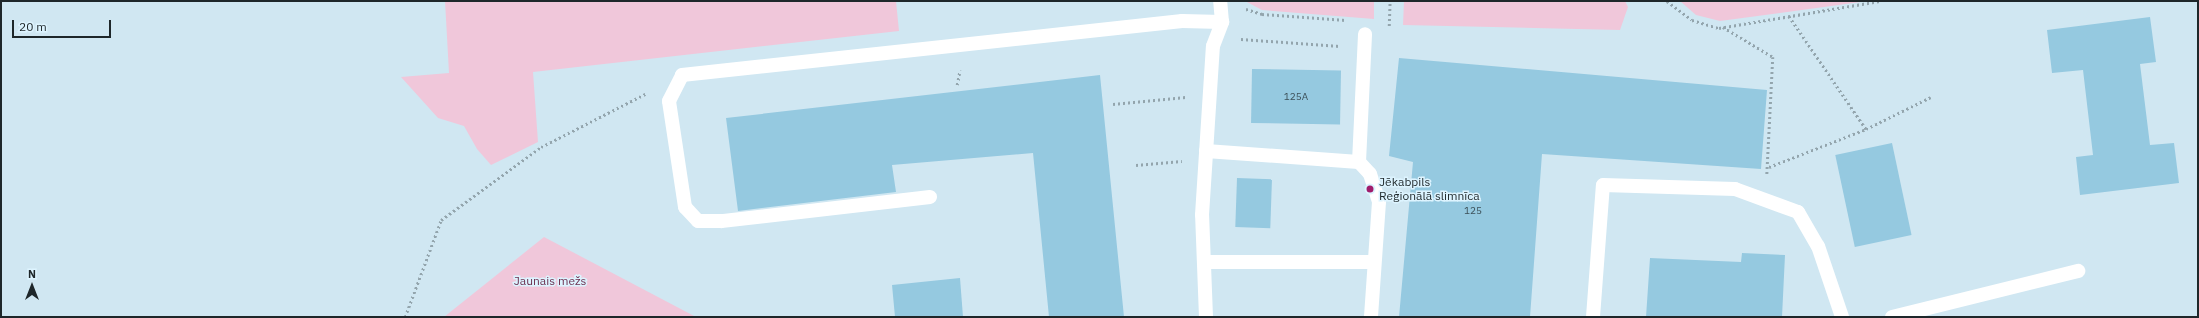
<!DOCTYPE html>
<meta charset="utf-8">
<style>
body{margin:0}
#map{position:relative;width:2199px;height:318px;overflow:hidden;background:#d0e7f2;font-family:"IBM Plex Sans",sans-serif}
div>[style]{position:absolute}
[style*='--x']{left:calc(var(--x)*1px);top:calc(var(--y)*1px);width:calc(var(--w)*1px);rotate:calc(var(--a)*1deg)}
.green>*{inset:0;background:#f0c7da}
.building>*{inset:0;background:#95c9e0;transform-origin:0 0}
.path>*{height:2.5px;margin-top:-1.25px;transform-origin:0;background:repeating-linear-gradient(90deg,#93a5ad 0 2px,transparent 0 5px)}
.lane>*{height:14px;margin:-7px;padding:0 7px;transform-origin:7px;border-radius:7px;background:#fff}
.dots>*{width:11px;height:11px;translate:-50% -50%;box-sizing:border-box;border:2px solid #ddf4ff;border-radius:50%}
span{translate:-50% -50%;white-space:nowrap;text-align:center;line-height:1.15;-webkit-text-stroke:3px #ddf4ff;paint-order:stroke}
.number-label{font-size:10px;color:#3c5058}
.number-label span{-webkit-text-stroke-width:0}
.poi-label{font-size:12px;color:#1e272a}
.left{translate:0 -50%;text-align:left}
.park-label{font-size:12px;color:#6d3151}
.frame{position:absolute;inset:0;border:2px solid #1e272a;pointer-events:none}
.north{position:absolute;left:12px;top:266px;width:40px;height:40px;-webkit-text-stroke:3px #ddf4ff;paint-order:stroke;rotate:0deg;font-size:11px;font-weight:700;line-height:16px;text-align:center;color:#1e272a}
.north::after{content:'';display:block;margin:auto;width:14px;height:18px;background:#1e272a;clip-path:polygon(50% 0,100% 100%,50% 72%,0 100%)}
.scale{position:absolute;left:12px;top:20px;width:99px;height:18px;box-sizing:border-box;border:2px solid #1e272a;border-top:0;padding-left:5px;font-size:12px;line-height:14px;white-space:nowrap;color:#1e272a;-webkit-text-stroke:3px #ddf4ff;paint-order:stroke}
</style>
<div id="map">
<div class="green">
<div style="clip-path:polygon(445px 1px,896px 1px,899px 31px,533px 72px,538px 142px,491px 165px,477px 149px,464px 126px,438px 118px,401px 77px,449px 73px)"></div>
<div style="clip-path:polygon(1245px 1px,1374px 1px,1374px 19px,1262px 10px)"></div>
<div style="clip-path:polygon(1404px 1px,1625px 1px,1628px 7px,1620px 30px,1403px 25px)"></div>
<div style="clip-path:polygon(1680px 1px,1868px 1px,1720px 21px,1696px 15px)"></div>
<div style="clip-path:polygon(544px 237px,696px 317px,444px 317px)"></div>
</div>
<div class="building">
<div style="clip-path:polygon(2150px 17px,2156px 62px,2140px 64px,2150px 145px,2174px 143px,2179px 183px,2080px 195px,2076px 157px,2093px 155px,2083px 70px,2052px 73px,2047px 30px)"></div>
<div style="clip-path:polygon(1399px 58px,1767px 90px,1761px 169px,1542px 154px,1530px 317px,1399px 317px,1413px 162px,1389px 156px)"></div>
<div style="left:1252px;top:69px;width:89px;height:54px;rotate:1deg"></div>
<div style="clip-path:polygon(1100px 75px,1124px 317px,1049px 317px,1033px 153px,892px 165px,896px 192px,738px 211px,726px 118px)"></div>
<div style="left:1892px;top:143px;width:94px;height:58px;rotate:78deg"></div>
<div style="left:1237px;top:178px;width:35px;height:49px;rotate:2deg"></div>
<div style="clip-path:polygon(1742px 253px,1785px 255px,1782px 317px,1646px 317px,1650px 258px,1741px 262px)"></div>
<div style="clip-path:polygon(960px 278px,963px 317px,895px 317px,892px 285px)"></div>
</div>
<div class="path">
<div style="--x:1667;--y:1;--w:31;--a:37"></div>
<div style="--x:1692;--y:20;--w:28;--a:17"></div>
<div style="--x:1719;--y:28;--w:163;--a:-9.5"></div>
<div style="--x:1246;--y:9;--w:17;--a:17"></div>
<div style="--x:1262;--y:14;--w:84;--a:4.1"></div>
<div style="--x:1789;--y:16;--w:137;--a:55.7"></div>
<div style="--x:1389;--y:26;--w:25;--a:-88"></div>
<div style="--x:1723;--y:27;--w:58;--a:31"></div>
<div style="--x:1773;--y:57;--w:117;--a:92.9"></div>
<div style="--x:1241;--y:39;--w:99;--a:4"></div>
<div style="--x:957;--y:85;--w:15;--a:-79"></div>
<div style="--x:1113;--y:104;--w:73;--a:-5.5"></div>
<div style="--x:1136;--y:165;--w:46;--a:-5"></div>
<div style="--x:1769;--y:167;--w:104;--a:-21.4"></div>
<div style="--x:1866;--y:129;--w:72;--a:-26.2"></div>
<div style="--x:405;--y:317;--w:103;--a:-69.6"></div>
<div style="--x:441;--y:220;--w:124;--a:-36.1"></div>
<div style="--x:541;--y:147;--w:117;--a:-27"></div>
</div>
<div class="lane">
<div style="--x:1206;--y:151;--w:153;--a:4.1"></div>
<div style="--x:1359;--y:162;--w:16;--a:47"></div>
<div style="--x:1370;--y:174;--w:29;--a:72"></div>
<div style="--x:1379;--y:202;--w:115;--a:94"></div>
<div style="--x:1359;--y:162;--w:128;--a:-87.3"></div>
<div style="--x:930;--y:197;--w:210;--a:173.4"></div>
<div style="--x:721;--y:221;--w:23;--a:180"></div>
<div style="--x:698;--y:221;--w:19;--a:-133"></div>
<div style="--x:685;--y:207;--w:107;--a:-98.6"></div>
<div style="--x:669;--y:101;--w:29;--a:-63"></div>
<div style="--x:682;--y:75;--w:503;--a:-6.16"></div>
<div style="--x:1182;--y:21;--w:40;--a:1.4"></div>
<div style="--x:1204;--y:262;--w:170;--a:0"></div>
<div style="--x:1206;--y:317;--w:102;--a:-92.2"></div>
<div style="--x:1202;--y:215;--w:169;--a:-86.3"></div>
<div style="--x:1213;--y:46;--w:26;--a:-69"></div>
<div style="--x:1222;--y:22;--w:21;--a:-95"></div>
<div style="--x:1593;--y:317;--w:132;--a:-85.7"></div>
<div style="--x:1603;--y:185;--w:132;--a:1.7"></div>
<div style="--x:1735;--y:189;--w:67;--a:20.1"></div>
<div style="--x:1798;--y:212;--w:39;--a:60"></div>
<div style="--x:1818;--y:246;--w:75;--a:71.3"></div>
<div style="--x:1892;--y:317;--w:192;--a:-13.9"></div>
</div>
<div class="dots">
<div style="left:1370px;top:189px;background:#a01c6c"></div>
</div>
<div class="number-label">
<span style="left:1296px;top:97px">125A</span>
<span style="left:1473px;top:211px">125</span>
</div>
<div class="poi-label">
<span class="left" style="left:1379px;top:189px">Jēkabpils<br>Reģionālā slimnīca</span>
</div>
<div class="park-label">
<span style="left:550px;top:281px">Jaunais mežs</span>
</div>
<div class="frame"></div>
<div class="north">N</div>
<div class="scale">20 m</div>
</div>
